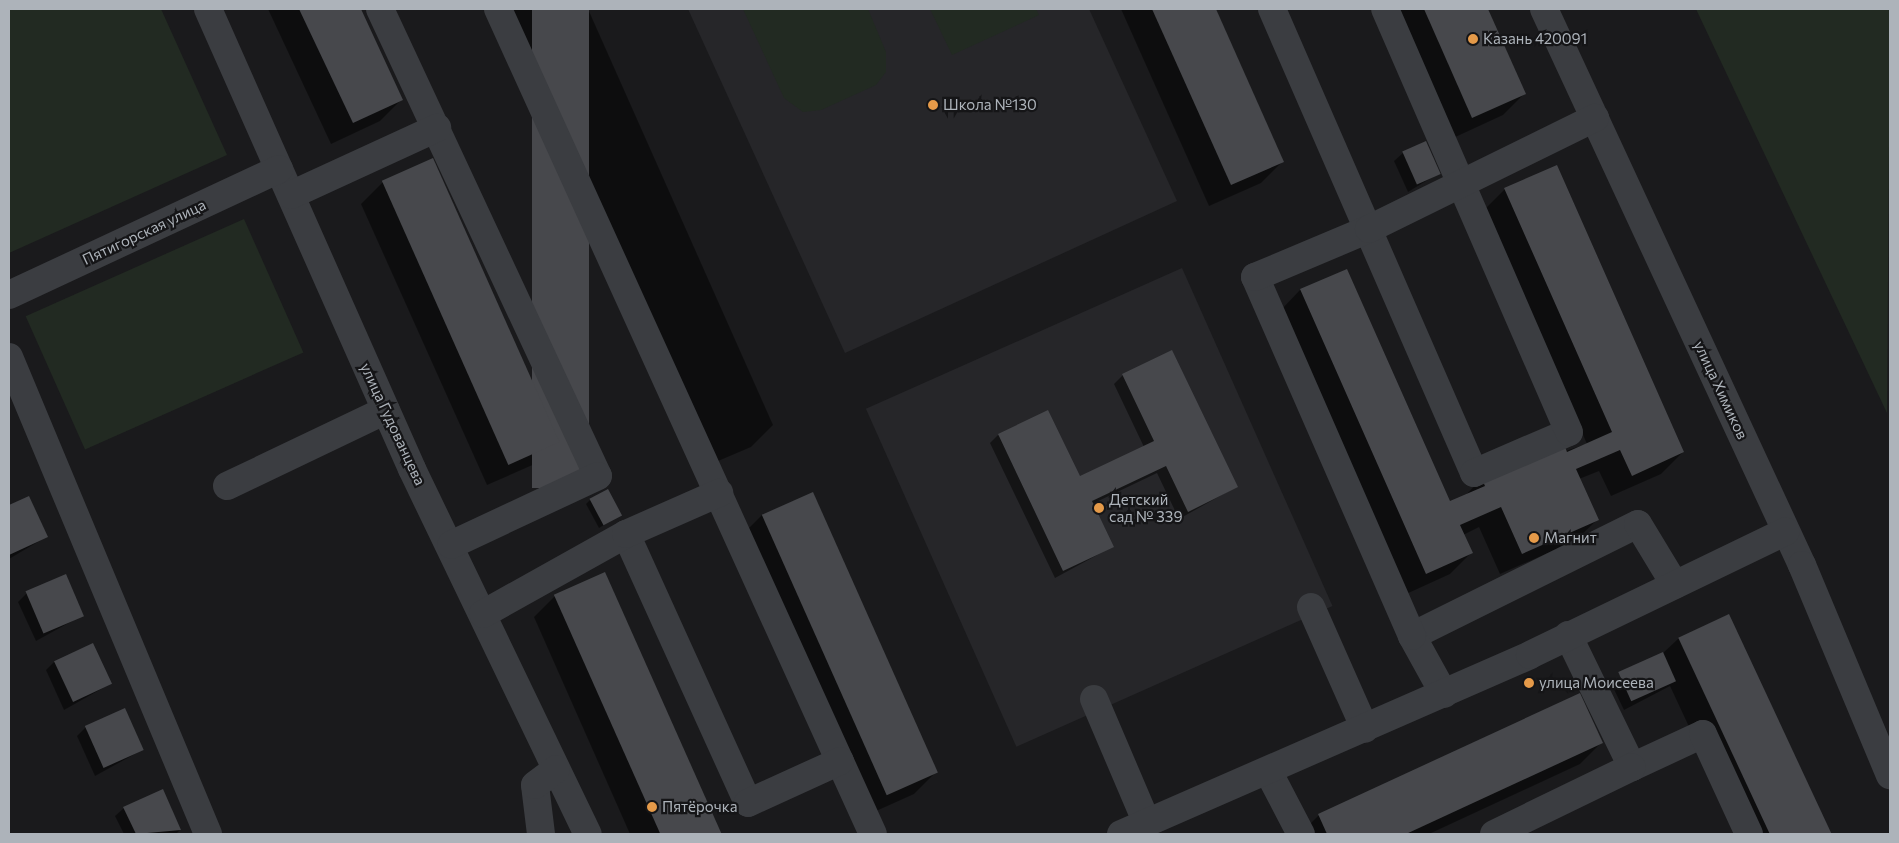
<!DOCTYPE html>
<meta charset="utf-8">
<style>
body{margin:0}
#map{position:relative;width:1899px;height:843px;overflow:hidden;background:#1a1a1c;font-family:Commissioner,sans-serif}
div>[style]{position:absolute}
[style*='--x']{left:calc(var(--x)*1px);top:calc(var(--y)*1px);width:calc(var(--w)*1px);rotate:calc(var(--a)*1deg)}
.built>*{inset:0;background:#262629;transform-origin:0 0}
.green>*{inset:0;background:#222a22;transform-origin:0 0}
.shadow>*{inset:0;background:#0007}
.building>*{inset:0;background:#47484c;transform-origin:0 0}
.minor>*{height:28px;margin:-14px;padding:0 14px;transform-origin:14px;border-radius:14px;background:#3b3d41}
.dots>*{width:14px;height:14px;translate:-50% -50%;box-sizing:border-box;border:2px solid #151517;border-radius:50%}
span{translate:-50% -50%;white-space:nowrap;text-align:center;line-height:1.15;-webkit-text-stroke:4.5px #151517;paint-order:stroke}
.poi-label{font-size:15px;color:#adb3ba}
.left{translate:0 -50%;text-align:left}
.street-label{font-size:15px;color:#adb3ba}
.frame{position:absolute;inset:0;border:10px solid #adb3ba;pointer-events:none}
</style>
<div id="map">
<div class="built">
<div style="clip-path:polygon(688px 9px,1089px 9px,1177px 201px,845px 353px)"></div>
<div style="left:1182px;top:268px;width:370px;height:346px;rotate:66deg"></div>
</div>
<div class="green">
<div style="clip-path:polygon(9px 9px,161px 9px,227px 155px,9px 253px)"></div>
<div style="clip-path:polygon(743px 9px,868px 9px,886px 52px,886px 72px,876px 85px,821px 110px,803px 112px,784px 98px)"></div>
<div style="clip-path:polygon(930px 9px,1036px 9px,1039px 15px,952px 55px)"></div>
<div style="clip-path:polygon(1696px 9px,1890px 9px,1887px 413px)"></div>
<div style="left:244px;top:219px;width:146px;height:239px;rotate:66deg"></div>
</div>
<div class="shadow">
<div style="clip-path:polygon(268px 9px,359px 9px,402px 99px,380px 121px,331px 144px)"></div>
<div style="clip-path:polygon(501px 9px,588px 9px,773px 425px,751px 447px,704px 467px)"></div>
<div style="clip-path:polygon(1121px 9px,1214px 9px,1282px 162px,1261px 183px,1209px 206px)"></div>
<div style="clip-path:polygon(1393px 9px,1486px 9px,1524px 94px,1503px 115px,1451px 139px)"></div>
<div style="clip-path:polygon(1403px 153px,1439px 173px,1408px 192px,1394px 161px)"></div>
<div style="clip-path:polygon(383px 182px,558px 442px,537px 463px,487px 485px,361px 204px)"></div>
<div style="clip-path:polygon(1505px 189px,1683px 452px,1661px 474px,1611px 496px,1599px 471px,1579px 479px,1597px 520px,1575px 541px,1500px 574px,1479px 527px,1463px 535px,1471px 553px,1450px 574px,1404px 595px,1279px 312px,1300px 290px,1346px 270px,1449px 503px,1464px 497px,1482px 478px,1587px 444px,1484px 210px)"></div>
<div style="clip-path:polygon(1123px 375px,1236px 487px,1179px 519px,1157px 473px,1092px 504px,1112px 547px,1055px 578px,990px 443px,998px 435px,1079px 478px,1144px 447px,1114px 384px)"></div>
<div style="clip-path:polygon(28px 498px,46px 537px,9px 559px,9px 507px)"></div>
<div style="clip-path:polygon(590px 500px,620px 515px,599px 528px,586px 504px)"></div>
<div style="clip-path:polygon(762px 515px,936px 772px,914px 794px,865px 816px,741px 536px)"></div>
<div style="clip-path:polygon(605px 574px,720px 834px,630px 834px,534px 617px,555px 596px)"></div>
<div style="clip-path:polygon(27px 593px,83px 615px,36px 641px,18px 602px)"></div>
<div style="clip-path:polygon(1728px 615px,1830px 834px,1739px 834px,1670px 686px,1624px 710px,1611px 683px,1662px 654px,1679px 638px)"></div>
<div style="clip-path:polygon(54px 662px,110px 684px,64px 710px,46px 670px)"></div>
<div style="clip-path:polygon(86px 727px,142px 750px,95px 776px,77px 736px)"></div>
<div style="clip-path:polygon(1601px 743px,1580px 764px,1429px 834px,1300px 834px,1319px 815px)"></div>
<div style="clip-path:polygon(124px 808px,180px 830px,176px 834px,124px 834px,115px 816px)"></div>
</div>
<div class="building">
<div style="clip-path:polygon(299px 9px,361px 9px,403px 100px,353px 123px)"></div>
<div style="left:532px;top:9px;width:57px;height:479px"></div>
<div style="clip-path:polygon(1152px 9px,1216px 9px,1284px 162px,1231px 185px)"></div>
<div style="clip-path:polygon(1424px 9px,1488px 9px,1526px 94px,1472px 118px)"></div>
<div style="left:1426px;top:141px;width:36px;height:26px;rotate:66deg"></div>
<div style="left:433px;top:158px;width:311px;height:56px;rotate:66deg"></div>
<div style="clip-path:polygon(1557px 165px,1684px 452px,1632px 476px,1620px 450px,1576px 469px,1599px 520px,1522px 554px,1501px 507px,1460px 525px,1473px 553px,1426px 574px,1300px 289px,1347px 269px,1450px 501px,1485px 486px,1481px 477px,1563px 442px,1567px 452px,1612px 432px,1504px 188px)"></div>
<div style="clip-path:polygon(1172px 350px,1238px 487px,1188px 512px,1166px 466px,1092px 501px,1114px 547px,1063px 571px,998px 434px,1048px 410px,1080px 476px,1154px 441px,1122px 374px)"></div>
<div style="left:608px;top:489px;width:30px;height:21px;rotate:62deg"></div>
<div style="left:813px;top:492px;width:307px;height:56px;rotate:66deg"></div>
<div style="clip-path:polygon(29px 496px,48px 537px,9px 555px,9px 505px)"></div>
<div style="left:605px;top:572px;width:287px;height:56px;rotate:66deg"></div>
<div style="left:66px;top:574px;width:46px;height:44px;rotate:67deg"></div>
<div style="left:1729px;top:614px;width:242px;height:56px;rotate:65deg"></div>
<div style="left:93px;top:643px;width:45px;height:43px;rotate:65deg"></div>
<div style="left:1663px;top:652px;width:32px;height:49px;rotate:66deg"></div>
<div style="clip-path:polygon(1580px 693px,1603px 743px,1406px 834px,1327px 834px,1318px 814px)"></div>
<div style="left:125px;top:708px;width:46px;height:44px;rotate:66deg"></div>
<div style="clip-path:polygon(163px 789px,181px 830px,136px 834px,123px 807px)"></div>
</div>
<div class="minor">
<div style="--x:208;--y:9;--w:503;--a:66.08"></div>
<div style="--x:412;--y:469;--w:405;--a:64.3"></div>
<div style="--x:380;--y:9;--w:515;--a:64.98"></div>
<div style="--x:598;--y:476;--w:162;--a:154.9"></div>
<div style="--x:498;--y:9;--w:906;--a:65.56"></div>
<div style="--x:1272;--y:9;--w:506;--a:66.47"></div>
<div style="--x:1474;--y:473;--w:103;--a:-23.3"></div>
<div style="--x:1569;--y:432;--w:461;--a:-113.5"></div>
<div style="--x:1544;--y:9;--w:613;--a:65.11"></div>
<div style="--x:1802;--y:565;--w:228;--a:67.3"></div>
<div style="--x:291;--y:195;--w:161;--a:-24.7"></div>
<div style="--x:9;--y:295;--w:298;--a:-25"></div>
<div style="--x:9;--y:357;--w:517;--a:67.35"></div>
<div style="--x:227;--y:486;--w:176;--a:-25.5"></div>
<div style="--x:626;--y:534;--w:295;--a:65.6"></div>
<div style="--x:748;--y:803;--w:101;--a:-24.5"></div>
<div style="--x:1311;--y:607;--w:133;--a:66.1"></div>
<div style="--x:483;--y:614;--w:164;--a:-29.2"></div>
<div style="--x:626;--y:534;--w:102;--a:-23.8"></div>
<div style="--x:1568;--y:635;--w:147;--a:64.1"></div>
<div style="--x:1632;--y:767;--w:78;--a:-24.9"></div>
<div style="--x:1703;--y:734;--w:110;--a:65.3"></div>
<div style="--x:1412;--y:636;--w:252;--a:-26.4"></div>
<div style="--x:1638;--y:524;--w:71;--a:58.8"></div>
<div style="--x:1444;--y:694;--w:66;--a:-118.9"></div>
<div style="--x:1412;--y:636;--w:392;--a:-113.6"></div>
<div style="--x:1255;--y:277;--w:124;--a:-22.8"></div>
<div style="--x:1369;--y:229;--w:252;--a:-26.2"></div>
<div style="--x:1094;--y:699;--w:135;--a:66.9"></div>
<div style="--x:1268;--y:771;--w:71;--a:62.4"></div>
<div style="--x:541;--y:834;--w:49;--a:-97"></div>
<div style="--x:535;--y:785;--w:26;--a:-37"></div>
<div style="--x:1121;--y:834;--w:446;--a:-23.6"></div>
<div style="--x:1530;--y:655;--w:284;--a:-25.8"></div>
<div style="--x:1494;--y:834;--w:153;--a:-25.9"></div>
</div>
<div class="dots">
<div style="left:1473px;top:39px;background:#e59a49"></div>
<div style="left:933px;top:105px;background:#e59a49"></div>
<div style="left:1099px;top:508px;background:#e59a49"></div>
<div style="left:1534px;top:538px;background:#e59a49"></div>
<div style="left:1529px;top:683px;background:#e59a49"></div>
<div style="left:652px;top:807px;background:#e59a49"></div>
</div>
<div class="poi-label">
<span class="left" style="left:1483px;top:39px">Казань 420091</span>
<span class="left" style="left:943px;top:105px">Школа №130</span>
<span class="left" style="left:1109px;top:508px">Детский<br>сад № 339</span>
<span class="left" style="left:1544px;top:538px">Магнит</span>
<span class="left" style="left:1539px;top:683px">улица Моисеева</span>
<span class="left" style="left:662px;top:807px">Пятёрочка</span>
</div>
<div class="street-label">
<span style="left:144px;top:232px;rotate:-25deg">Пятигорская улица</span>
<span style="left:1721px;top:390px;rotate:65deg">улица Химиков</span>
<span style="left:393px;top:424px;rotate:65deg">улица Гудованцева</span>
</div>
<div class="frame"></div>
</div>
